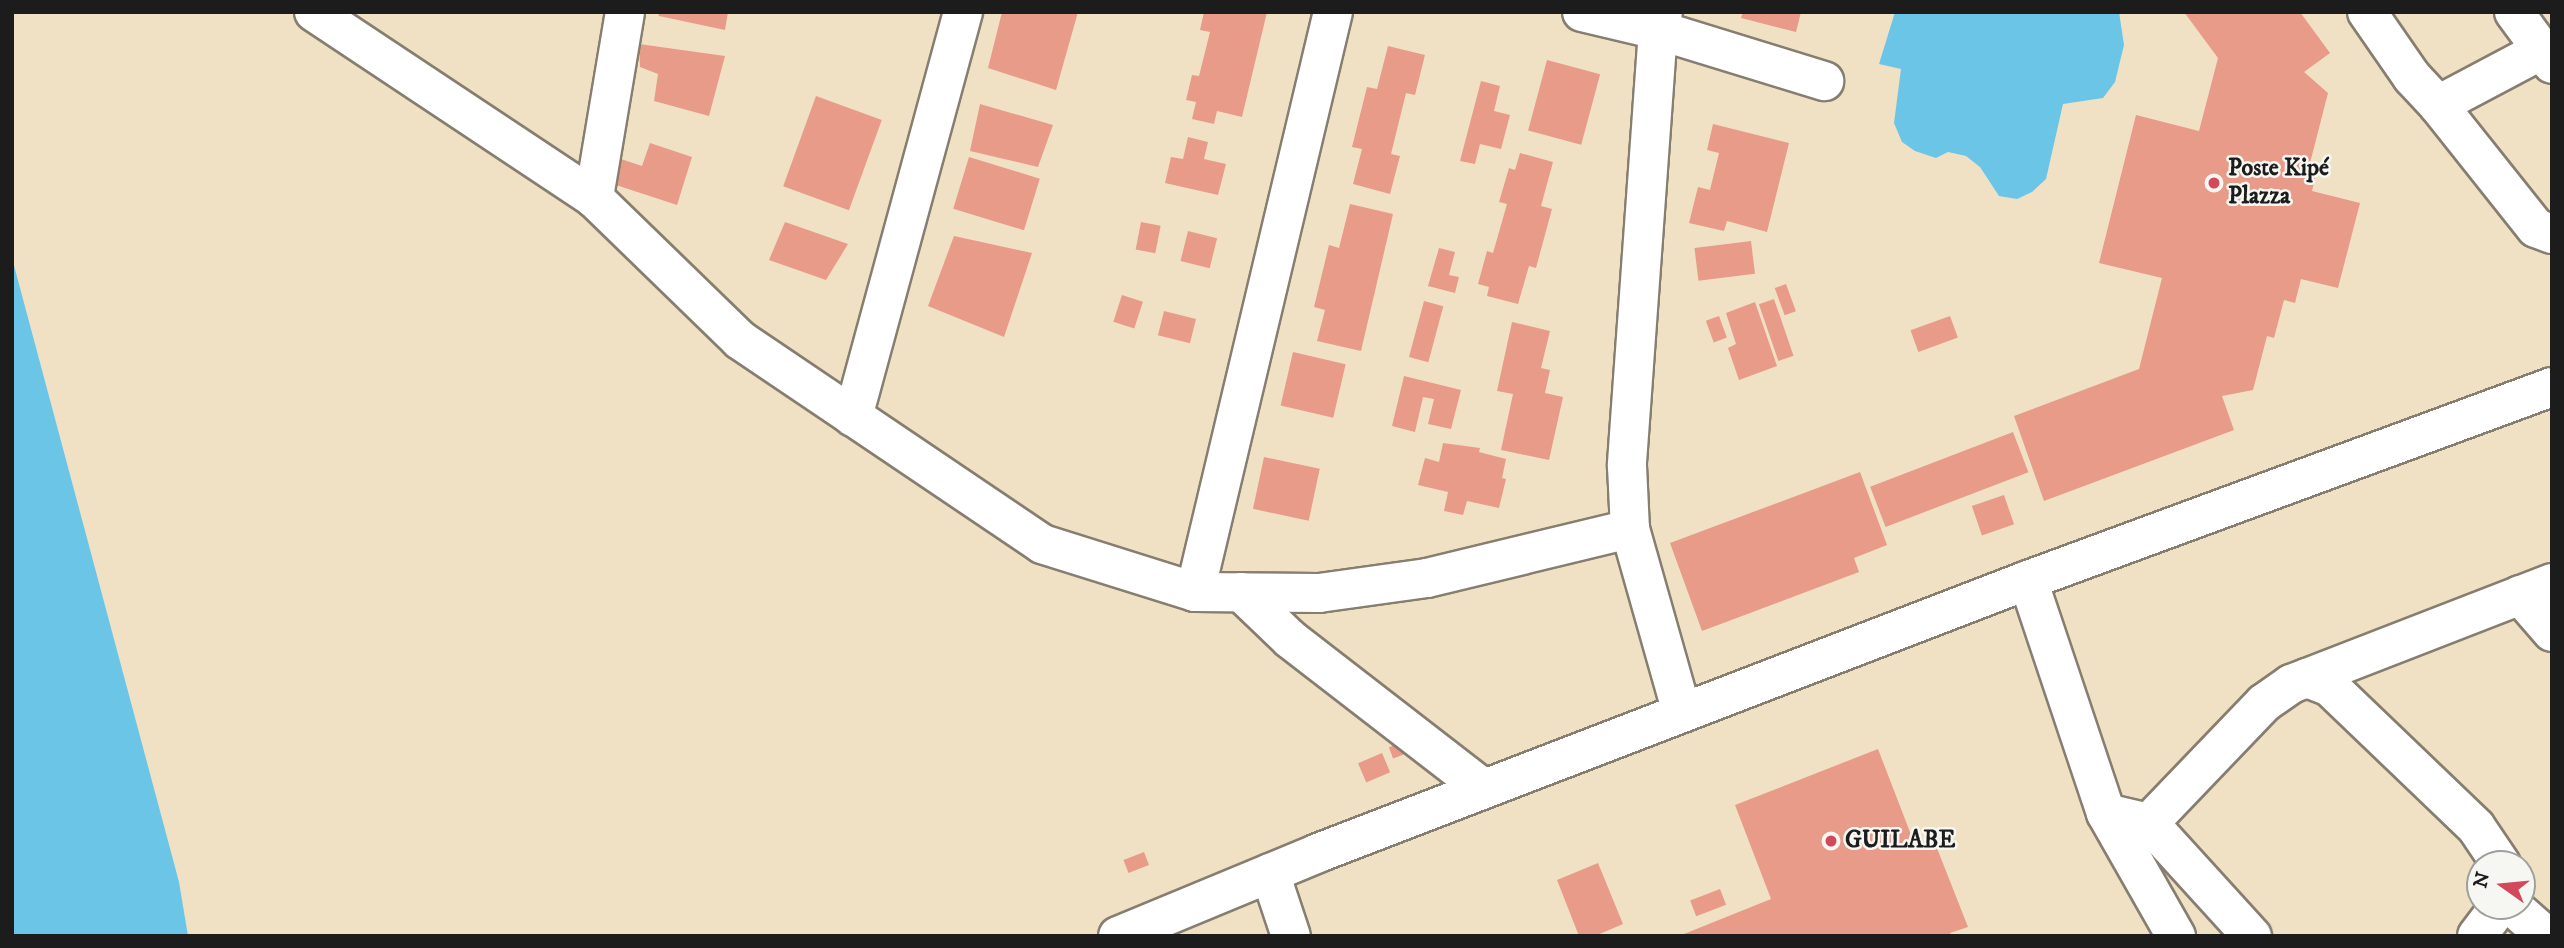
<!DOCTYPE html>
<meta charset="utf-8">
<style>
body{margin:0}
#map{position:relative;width:2564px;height:948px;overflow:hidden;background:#f0e1c4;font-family:"IM FELL DW Pica",serif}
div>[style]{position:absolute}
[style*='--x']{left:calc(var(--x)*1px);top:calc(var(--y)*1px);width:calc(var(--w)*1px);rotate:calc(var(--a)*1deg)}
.water>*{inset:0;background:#6ac5e7}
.building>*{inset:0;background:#e89b88;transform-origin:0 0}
.roads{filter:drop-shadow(2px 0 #867e70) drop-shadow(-2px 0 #867e70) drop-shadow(0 2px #867e70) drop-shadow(0 -2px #867e70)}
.minor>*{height:38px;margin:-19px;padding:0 19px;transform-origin:19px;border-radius:19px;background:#fff}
.major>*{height:38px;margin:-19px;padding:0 19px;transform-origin:19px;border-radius:19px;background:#fff}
.dots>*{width:19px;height:19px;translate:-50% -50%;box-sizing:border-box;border:4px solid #f6f6f2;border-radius:50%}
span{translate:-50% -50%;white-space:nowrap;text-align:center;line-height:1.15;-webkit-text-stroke:5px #f6f6f2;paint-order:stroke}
.poi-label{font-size:24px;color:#1c1c1c;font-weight:700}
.left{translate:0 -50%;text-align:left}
.frame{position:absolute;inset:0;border:14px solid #1c1c1c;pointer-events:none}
.north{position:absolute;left:2466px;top:850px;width:70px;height:70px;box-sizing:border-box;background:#f6f6f2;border:2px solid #9f9f9c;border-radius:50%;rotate:285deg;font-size:19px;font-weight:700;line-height:28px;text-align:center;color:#1c1c1c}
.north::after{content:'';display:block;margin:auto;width:24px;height:32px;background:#d1495b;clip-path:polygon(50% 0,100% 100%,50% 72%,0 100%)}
</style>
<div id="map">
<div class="water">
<div style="clip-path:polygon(1895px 12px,2119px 12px,2124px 45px,2115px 82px,2103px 98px,2063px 104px,2046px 179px,2032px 192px,2017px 199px,1999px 196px,1980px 167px,1966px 156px,1948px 152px,1936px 158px,1915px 151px,1902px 142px,1894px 123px,1901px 69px,1879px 64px)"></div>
<div style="clip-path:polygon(12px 258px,179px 882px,188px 936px,12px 936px)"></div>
</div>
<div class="building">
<div style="clip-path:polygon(658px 12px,728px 12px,725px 30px,659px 16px)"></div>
<div style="clip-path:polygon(1002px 12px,1078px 12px,1056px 90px,988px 68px)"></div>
<div style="clip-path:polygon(1204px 12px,1267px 12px,1242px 117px,1217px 111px,1214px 124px,1192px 119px,1196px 102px,1186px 100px,1192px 75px,1199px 76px,1210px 32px,1200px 30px)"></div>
<div style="clip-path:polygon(1743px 12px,1801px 12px,1796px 32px,1741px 18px)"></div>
<div style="clip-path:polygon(2184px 12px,2300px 12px,2330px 53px,2304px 72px,2328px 93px,2310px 163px,2318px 165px,2312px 191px,2360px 203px,2338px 288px,2301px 279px,2295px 303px,2284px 300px,2274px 338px,2267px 336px,2253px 390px,2222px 396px,2234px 430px,2044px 501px,2014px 416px,2139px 369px,2162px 278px,2099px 263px,2136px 115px,2199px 131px,2218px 58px)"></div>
<div style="clip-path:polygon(639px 44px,725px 56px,709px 116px,654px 101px,658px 74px,640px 67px)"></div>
<div style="clip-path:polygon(1388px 46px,1425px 55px,1415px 95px,1406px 93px,1391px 154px,1400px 156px,1390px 194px,1353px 184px,1362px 149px,1352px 147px,1367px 87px,1377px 89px)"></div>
<div style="left:1547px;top:60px;width:55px;height:73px;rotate:15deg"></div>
<div style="clip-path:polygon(1481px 81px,1500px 86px,1494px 111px,1510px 115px,1501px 149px,1480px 144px,1475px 164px,1460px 161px)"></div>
<div style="left:816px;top:96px;width:70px;height:96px;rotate:20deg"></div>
<div style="clip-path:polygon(980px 104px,1053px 125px,1038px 167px,970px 151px)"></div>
<div style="clip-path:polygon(1713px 124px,1789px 143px,1767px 232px,1727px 221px,1724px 231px,1689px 223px,1698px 187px,1710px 190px,1719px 153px,1707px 150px)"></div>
<div style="clip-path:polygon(1188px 137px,1208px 142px,1204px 159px,1226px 164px,1218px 195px,1165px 183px,1171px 157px,1183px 159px)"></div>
<div style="clip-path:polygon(650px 143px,692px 157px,677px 205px,613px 184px,621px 159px,642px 166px)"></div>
<div style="clip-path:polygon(1520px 153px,1553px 162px,1541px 206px,1552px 209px,1536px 268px,1529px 266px,1518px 304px,1487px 296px,1489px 287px,1478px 284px,1487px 251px,1493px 253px,1507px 204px,1499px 202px,1509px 168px,1515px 170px)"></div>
<div style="left:969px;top:157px;width:74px;height:54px;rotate:17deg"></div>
<div style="clip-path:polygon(1350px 204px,1393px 214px,1361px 351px,1317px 341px,1325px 310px,1314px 307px,1329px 245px,1339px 248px)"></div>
<div style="clip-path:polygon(785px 222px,848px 244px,826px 280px,769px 260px)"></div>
<div style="left:1141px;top:222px;width:20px;height:28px;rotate:11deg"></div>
<div style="left:1188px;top:231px;width:30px;height:31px;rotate:14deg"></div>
<div style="clip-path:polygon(954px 236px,1032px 253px,1004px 337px,928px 306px)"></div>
<div style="left:1751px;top:241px;width:33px;height:57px;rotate:83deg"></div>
<div style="clip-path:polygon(1439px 248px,1455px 252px,1449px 275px,1459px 277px,1455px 293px,1428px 286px)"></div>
<div style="left:1786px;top:284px;width:29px;height:12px;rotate:70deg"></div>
<div style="left:1122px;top:295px;width:22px;height:28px;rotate:18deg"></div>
<div style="left:1774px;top:299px;width:60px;height:16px;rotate:71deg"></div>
<div style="left:1424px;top:301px;width:20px;height:58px;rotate:15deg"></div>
<div style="clip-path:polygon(1755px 302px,1777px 366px,1739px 380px,1728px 348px,1736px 344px,1726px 313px)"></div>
<div style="left:1164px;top:311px;width:33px;height:25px;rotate:14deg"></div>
<div style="left:1719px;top:316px;width:23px;height:14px;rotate:70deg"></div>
<div style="left:1950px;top:316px;width:23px;height:42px;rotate:70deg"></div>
<div style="clip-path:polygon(1512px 322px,1550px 331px,1541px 368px,1550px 370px,1545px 393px,1563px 397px,1549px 460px,1501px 450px,1513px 394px,1497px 391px)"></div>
<div style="left:1293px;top:352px;width:54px;height:55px;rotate:13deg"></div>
<div style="clip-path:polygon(1404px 376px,1461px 390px,1451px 429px,1428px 424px,1434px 399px,1423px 397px,1415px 432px,1392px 426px)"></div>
<div style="left:2013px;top:432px;width:43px;height:153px;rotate:69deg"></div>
<div style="clip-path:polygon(1443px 443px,1480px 448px,1479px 452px,1506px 459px,1502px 478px,1506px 479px,1499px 508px,1467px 501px,1463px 515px,1444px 511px,1448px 492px,1418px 485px,1425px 458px,1439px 462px)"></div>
<div style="left:1264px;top:457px;width:57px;height:53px;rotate:12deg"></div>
<div style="clip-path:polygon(1860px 472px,1887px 545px,1854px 558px,1859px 572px,1702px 631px,1670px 543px)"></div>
<div style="left:2004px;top:495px;width:31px;height:34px;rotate:71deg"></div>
<div style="left:1403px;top:742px;width:12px;height:15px;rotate:70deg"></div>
<div style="clip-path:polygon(1878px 749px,1915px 845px,1933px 838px,1968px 927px,1950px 933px,1951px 936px,1679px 936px,1771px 899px,1735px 805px)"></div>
<div style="left:1382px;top:753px;width:21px;height:26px;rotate:67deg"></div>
<div style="left:1144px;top:852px;width:14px;height:22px;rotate:69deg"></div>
<div style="clip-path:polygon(1598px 863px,1623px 924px,1595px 936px,1579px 936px,1557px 880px)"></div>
<div style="left:1720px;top:889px;width:17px;height:32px;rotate:69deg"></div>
</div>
<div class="roads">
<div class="minor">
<div style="--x:314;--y:12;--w:336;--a:33.6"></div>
<div style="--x:625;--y:12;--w:189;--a:99.5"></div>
<div style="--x:594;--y:198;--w:204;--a:44.2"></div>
<div style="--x:740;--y:340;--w:364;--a:34"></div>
<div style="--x:1042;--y:544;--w:160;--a:17.4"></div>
<div style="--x:1195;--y:592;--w:124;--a:0.5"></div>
<div style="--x:1319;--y:593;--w:109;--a:-7.9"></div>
<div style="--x:1427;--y:578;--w:209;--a:-13.6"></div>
<div style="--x:1582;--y:12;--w:78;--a:13.3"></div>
<div style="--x:1658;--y:30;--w:174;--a:17.1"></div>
<div style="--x:1663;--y:12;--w:19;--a:106"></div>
<div style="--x:1658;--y:30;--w:437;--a:94.1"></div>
<div style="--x:1627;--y:466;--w:63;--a:87.3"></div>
<div style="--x:1630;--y:529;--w:191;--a:74.2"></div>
<div style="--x:2367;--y:12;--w:79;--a:55.3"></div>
<div style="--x:2412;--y:77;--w:38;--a:47"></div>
<div style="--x:2438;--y:105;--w:118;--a:-27.9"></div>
<div style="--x:2438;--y:105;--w:157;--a:51.5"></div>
<div style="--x:2536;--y:228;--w:17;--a:21"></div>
<div style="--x:853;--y:417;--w:420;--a:-74.8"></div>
<div style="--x:2028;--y:580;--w:246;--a:71.5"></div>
<div style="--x:2106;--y:813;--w:142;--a:60.4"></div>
<div style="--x:1195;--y:592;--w:596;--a:-76.62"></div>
<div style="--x:1241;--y:592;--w:68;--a:43.8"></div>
<div style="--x:1290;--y:639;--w:245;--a:37.7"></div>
<div style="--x:2520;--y:595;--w:49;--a:49.1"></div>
<div style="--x:2307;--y:678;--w:263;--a:-21.2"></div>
<div style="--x:2106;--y:813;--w:44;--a:13.1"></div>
<div style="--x:2149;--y:823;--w:166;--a:-46.2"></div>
<div style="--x:2264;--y:703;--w:33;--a:-35"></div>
<div style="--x:2291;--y:684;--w:17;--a:-21"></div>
<div style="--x:2307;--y:678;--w:25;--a:21"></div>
<div style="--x:2330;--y:687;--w:202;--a:43.8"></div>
<div style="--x:2476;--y:827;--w:45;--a:56"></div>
<div style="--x:2149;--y:823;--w:153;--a:47.7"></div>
<div style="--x:1270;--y:873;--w:66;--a:71.6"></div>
<div style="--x:2512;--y:906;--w:45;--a:41.4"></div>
<div style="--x:1118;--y:936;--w:217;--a:-22.5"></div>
<div style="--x:1318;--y:853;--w:761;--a:-21.03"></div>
<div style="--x:2028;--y:580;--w:558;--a:-20.22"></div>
<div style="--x:2477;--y:936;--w:38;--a:-53"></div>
</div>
<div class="major">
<div style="--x:2514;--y:12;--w:64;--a:53.8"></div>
</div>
</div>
<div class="dots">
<div style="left:2214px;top:183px;background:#d1495b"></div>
<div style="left:1831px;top:841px;background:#d1495b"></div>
</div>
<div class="poi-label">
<span class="left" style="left:2228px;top:183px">Poste Kipé<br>Plazza</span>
<span class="left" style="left:1845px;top:841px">GUILABE</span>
</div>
<div class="frame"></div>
<div class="north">N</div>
</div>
